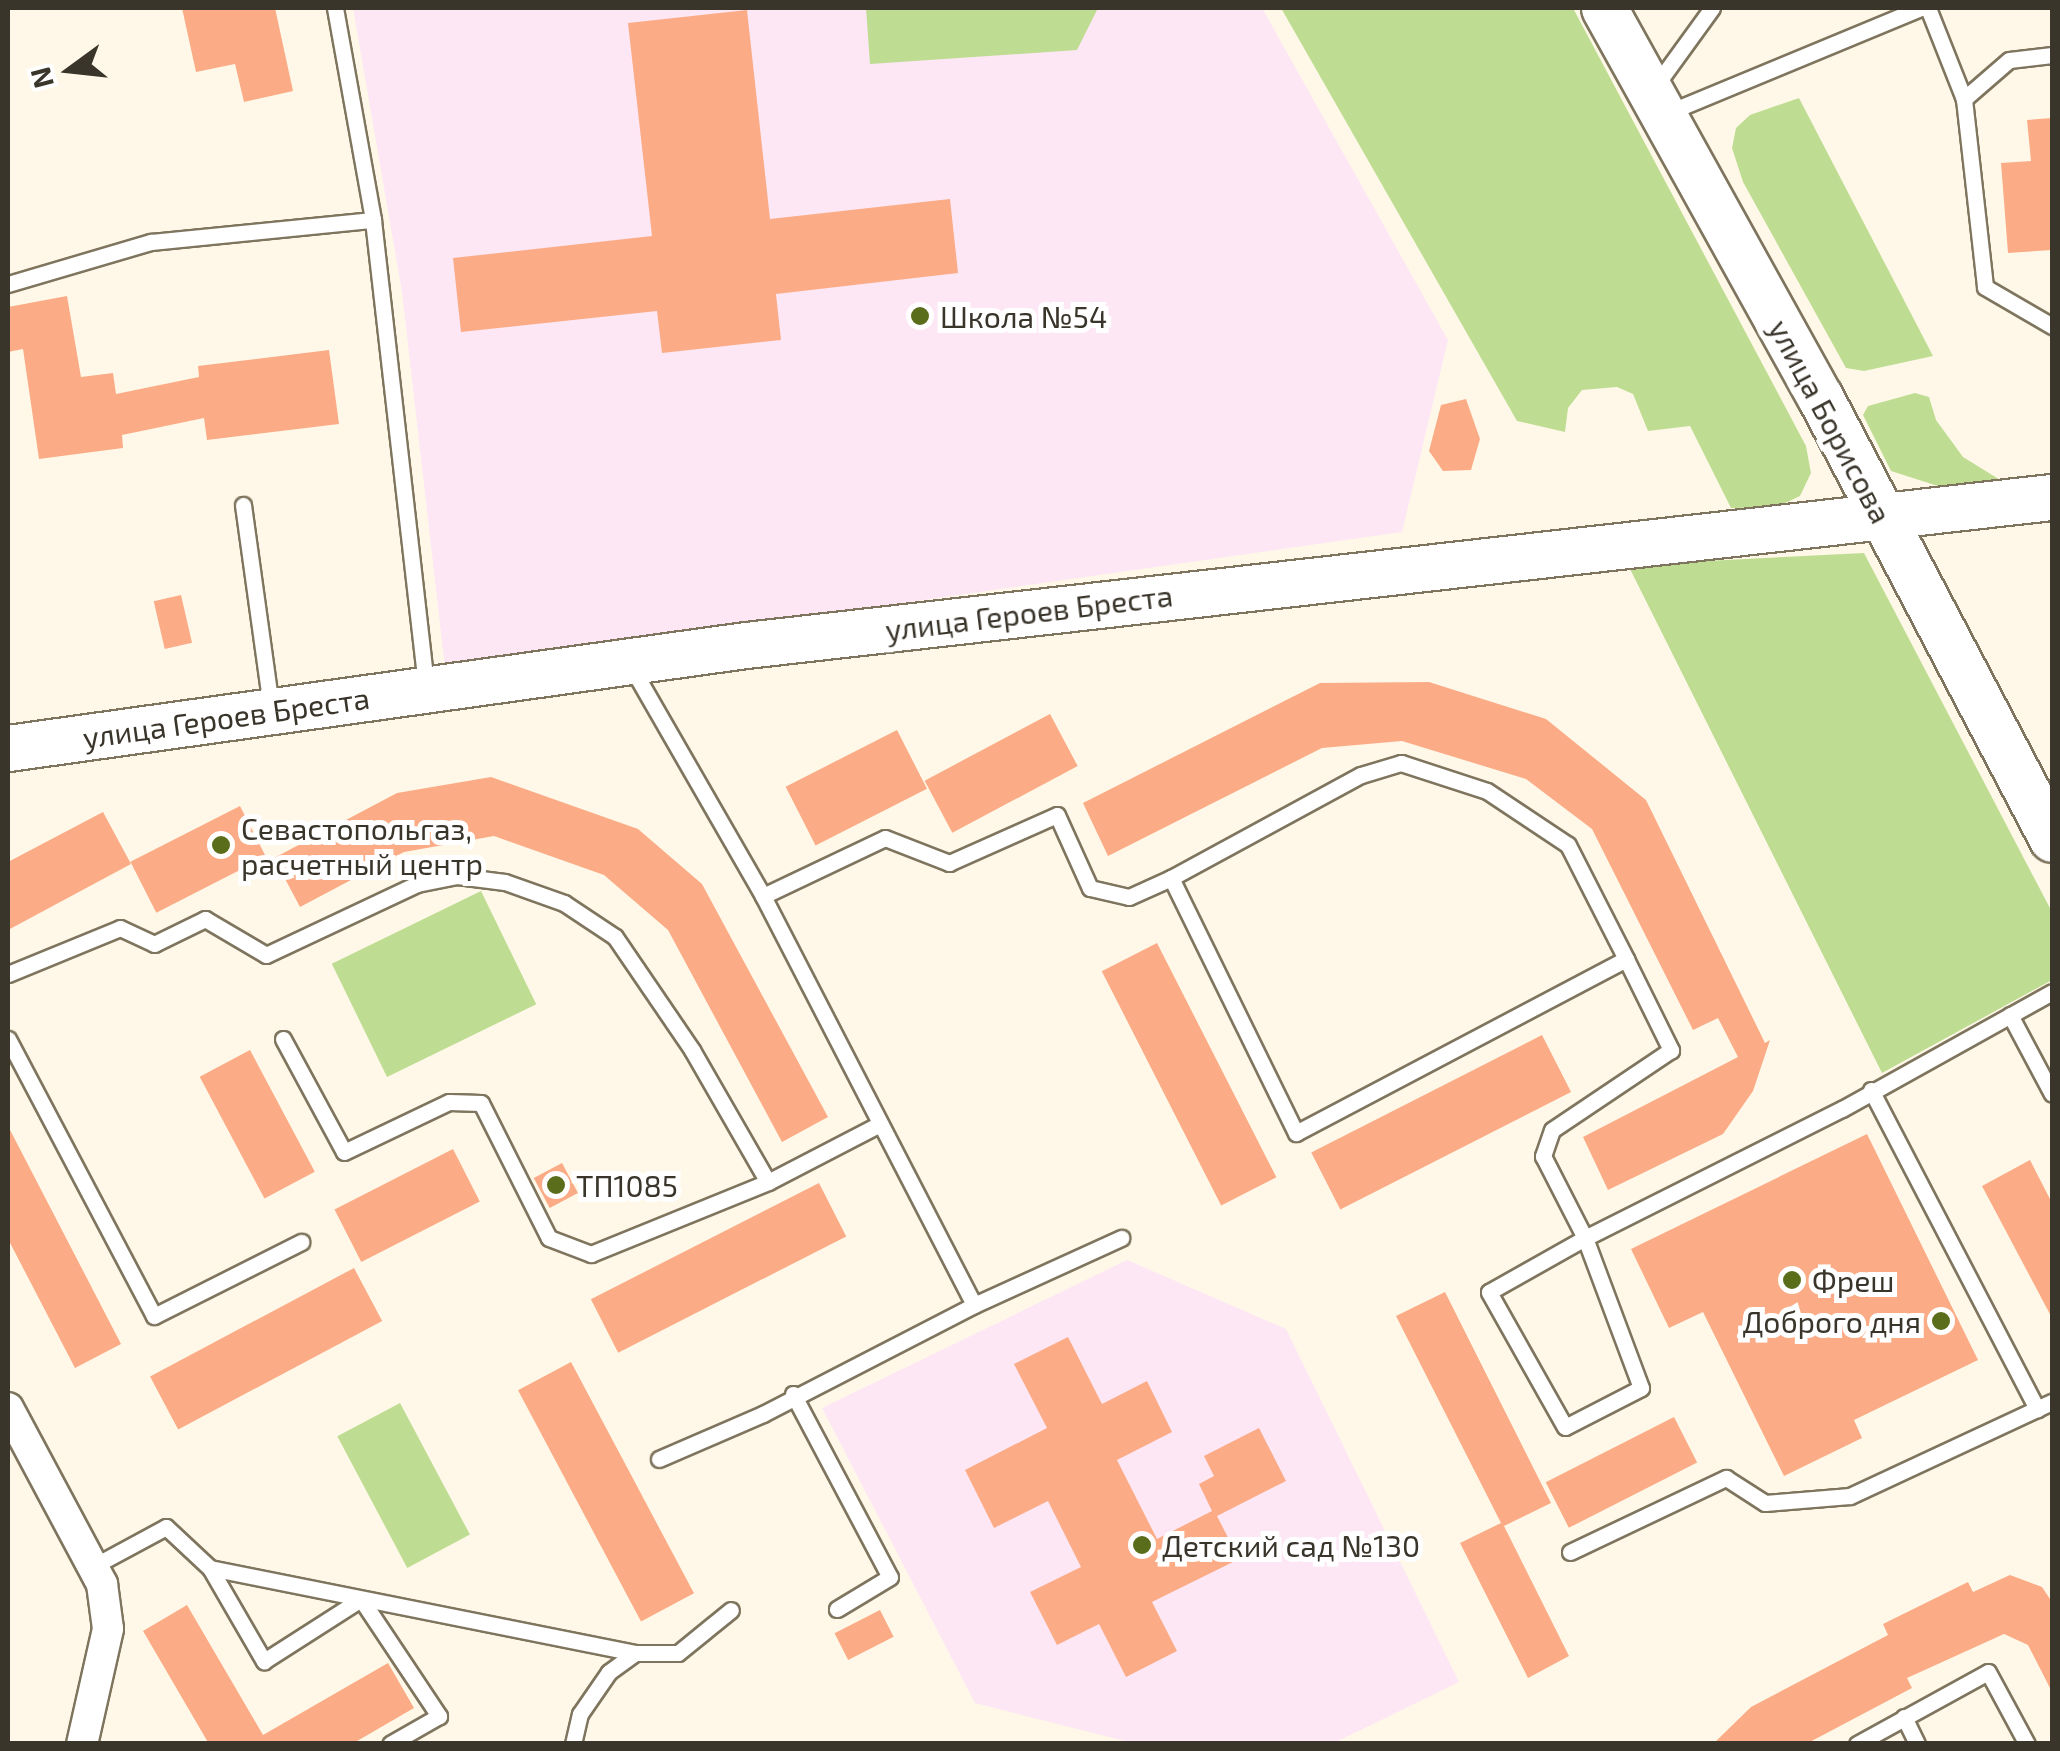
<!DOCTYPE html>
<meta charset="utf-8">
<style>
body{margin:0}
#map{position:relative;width:2060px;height:1751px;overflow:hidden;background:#fff8e8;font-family:"Exo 2",sans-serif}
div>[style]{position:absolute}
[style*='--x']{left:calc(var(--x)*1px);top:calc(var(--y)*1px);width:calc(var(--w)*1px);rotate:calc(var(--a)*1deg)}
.education>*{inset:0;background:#fde7f5}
.green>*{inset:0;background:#bedd92;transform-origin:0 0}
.building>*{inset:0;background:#fbac86;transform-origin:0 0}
.roads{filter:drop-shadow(2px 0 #7f755e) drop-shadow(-2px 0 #7f755e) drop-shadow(0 2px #7f755e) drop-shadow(0 -2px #7f755e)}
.lane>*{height:15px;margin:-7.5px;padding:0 7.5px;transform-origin:7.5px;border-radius:7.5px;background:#fff}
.street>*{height:30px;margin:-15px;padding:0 15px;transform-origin:15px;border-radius:15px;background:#fff}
.secondary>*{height:45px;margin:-22.5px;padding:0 22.5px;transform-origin:22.5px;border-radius:22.5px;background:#fff}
.dots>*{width:28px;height:28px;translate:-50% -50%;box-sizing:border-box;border:5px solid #fff;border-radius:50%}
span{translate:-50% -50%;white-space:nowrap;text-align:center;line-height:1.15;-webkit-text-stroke:10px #fff;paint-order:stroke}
.poi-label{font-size:30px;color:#3a352b}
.left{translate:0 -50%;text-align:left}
.right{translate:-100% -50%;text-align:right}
.street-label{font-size:30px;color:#3a352b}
.frame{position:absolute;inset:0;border:10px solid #3a352b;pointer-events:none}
.north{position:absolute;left:20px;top:20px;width:100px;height:100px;-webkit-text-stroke:8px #fff;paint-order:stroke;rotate:255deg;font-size:28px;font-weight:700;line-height:40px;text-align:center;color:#3a352b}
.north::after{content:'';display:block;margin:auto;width:35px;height:45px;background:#3a352b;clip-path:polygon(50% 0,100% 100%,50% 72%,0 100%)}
</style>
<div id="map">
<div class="education">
<div style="clip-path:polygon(353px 8px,1262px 8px,1448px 340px,1402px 532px,445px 668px,402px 292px)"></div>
<div style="clip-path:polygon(1127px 1260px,1286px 1329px,1459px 1682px,1332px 1744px,1133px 1743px,975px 1703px,822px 1408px)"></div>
</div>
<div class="green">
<div style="clip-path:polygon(866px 8px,1098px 8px,1077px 50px,870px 64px)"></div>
<div style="clip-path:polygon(1281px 8px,1573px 8px,1806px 446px,1811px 473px,1800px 496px,1777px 507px,1731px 508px,1690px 426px,1648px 431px,1633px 394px,1617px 387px,1582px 390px,1568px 408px,1565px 432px,1517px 421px)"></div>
<div style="clip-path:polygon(1799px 98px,1933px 356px,1864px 371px,1846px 368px,1743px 182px,1732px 148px,1736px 128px,1750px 115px)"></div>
<div style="clip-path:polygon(1915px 393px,1929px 397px,1936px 420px,1963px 457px,2010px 486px,1966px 495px,1891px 471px,1863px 415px,1868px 406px)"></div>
<div style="clip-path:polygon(1864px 553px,2052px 912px,2052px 980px,1882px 1073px,1628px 565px)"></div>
<div style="left:481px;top:891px;width:126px;height:166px;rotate:64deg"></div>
<div style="left:400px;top:1403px;width:149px;height:71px;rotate:62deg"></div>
</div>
<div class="building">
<div style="clip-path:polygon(182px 8px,275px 8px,293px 91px,244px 102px,235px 64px,196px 72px)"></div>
<div style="clip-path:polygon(747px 10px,770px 219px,950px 199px,958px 273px,776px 294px,781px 340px,662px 353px,657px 311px,461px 332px,453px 258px,652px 236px,628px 23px)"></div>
<div style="clip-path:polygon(2052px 118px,2052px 250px,2008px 253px,2001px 163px,2031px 161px,2027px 120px)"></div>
<div style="clip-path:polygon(67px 296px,81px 377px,113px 373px,116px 394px,199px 377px,198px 366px,329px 350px,339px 424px,207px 440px,204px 418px,122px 435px,123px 448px,39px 459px,23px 349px,8px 352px,8px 307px)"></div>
<div style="clip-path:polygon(1466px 399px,1480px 439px,1471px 470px,1443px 471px,1429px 451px,1441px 405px)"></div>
<div style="left:181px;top:595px;width:49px;height:28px;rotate:77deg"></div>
<div style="clip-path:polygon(1429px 682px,1546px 719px,1646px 800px,1765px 1043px,1770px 1040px,1753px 1091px,1723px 1134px,1608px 1190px,1583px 1137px,1738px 1057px,1718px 1018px,1693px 1030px,1592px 829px,1526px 779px,1402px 741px,1322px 748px,1108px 856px,1083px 803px,1320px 683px)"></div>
<div style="left:1050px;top:714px;width:59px;height:142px;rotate:62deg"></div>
<div style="left:897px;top:730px;width:66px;height:125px;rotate:63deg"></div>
<div style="clip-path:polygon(491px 777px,638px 829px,702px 884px,828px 1117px,782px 1142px,668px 930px,604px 875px,494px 836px,404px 852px,300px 907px,274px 858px,397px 793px)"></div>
<div style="left:240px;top:806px;width:57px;height:123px;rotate:63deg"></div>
<div style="clip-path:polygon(103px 812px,131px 864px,8px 930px,8px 862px)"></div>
<div style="left:1157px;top:943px;width:263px;height:62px;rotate:63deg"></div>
<div style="left:1542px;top:1035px;width:64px;height:259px;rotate:63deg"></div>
<div style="left:250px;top:1050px;width:138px;height:57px;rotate:62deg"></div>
<div style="clip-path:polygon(8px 1126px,121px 1344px,75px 1368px,8px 1239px)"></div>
<div style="clip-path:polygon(1867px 1134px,1978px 1360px,1854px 1420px,1862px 1438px,1784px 1476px,1703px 1312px,1669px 1328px,1631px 1249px)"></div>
<div style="left:453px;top:1149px;width:59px;height:133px;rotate:63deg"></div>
<div style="clip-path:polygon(2030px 1160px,2052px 1203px,2052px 1318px,1982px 1186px)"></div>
<div style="left:562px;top:1163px;width:34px;height:32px;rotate:62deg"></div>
<div style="left:819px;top:1183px;width:60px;height:256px;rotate:63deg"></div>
<div style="left:354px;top:1268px;width:60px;height:231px;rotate:62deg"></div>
<div style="clip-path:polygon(1445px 1292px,1551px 1503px,1504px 1526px,1569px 1656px,1528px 1678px,1460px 1543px,1501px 1523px,1396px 1316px)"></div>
<div style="clip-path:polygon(1068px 1337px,1102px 1404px,1147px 1381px,1172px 1432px,1117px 1460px,1157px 1539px,1212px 1511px,1199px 1484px,1214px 1476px,1204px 1456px,1259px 1428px,1286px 1481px,1217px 1516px,1239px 1559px,1152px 1602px,1177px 1651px,1126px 1677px,1099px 1624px,1057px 1645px,1030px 1592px,1081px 1567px,1048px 1501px,994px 1528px,965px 1470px,1047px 1428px,1014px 1364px)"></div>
<div style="left:571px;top:1362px;width:262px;height:60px;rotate:62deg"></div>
<div style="left:1674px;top:1417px;width:51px;height:144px;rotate:63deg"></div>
<div style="clip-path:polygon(2010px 1575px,2042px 1587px,2052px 1602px,2052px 1692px,2028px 1645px,2004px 1634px,1907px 1678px,1912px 1688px,1806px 1744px,1713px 1744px,1751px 1707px,1888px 1635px,1883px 1624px,1968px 1582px,1973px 1592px)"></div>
<div style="clip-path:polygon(187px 1605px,263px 1735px,388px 1663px,414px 1708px,352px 1744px,209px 1744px,143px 1631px)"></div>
<div style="left:880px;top:1610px;width:30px;height:51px;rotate:63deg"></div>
</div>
<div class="roads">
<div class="lane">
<div style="--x:335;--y:8;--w:215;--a:79.8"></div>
<div style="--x:373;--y:220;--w:468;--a:83.5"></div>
<div style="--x:1928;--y:8;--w:98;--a:68.4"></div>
<div style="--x:2052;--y:55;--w:43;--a:173.4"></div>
<div style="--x:2009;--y:60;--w:60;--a:139.1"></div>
<div style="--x:1964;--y:99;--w:189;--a:83.6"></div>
<div style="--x:1985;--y:287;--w:78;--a:30.2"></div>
<div style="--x:1654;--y:88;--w:99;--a:-54.1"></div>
<div style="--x:1667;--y:113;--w:275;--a:-22.5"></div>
<div style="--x:8;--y:284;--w:149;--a:-16.4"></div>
<div style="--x:151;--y:242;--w:223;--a:-5.7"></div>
<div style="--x:243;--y:505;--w:204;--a:82.1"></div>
<div style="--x:632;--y:668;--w:263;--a:60.1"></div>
<div style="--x:763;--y:896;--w:135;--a:-25.4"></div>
<div style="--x:885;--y:838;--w:69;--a:21.3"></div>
<div style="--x:949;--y:863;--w:118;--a:-24"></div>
<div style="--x:1057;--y:815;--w:80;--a:65.7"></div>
<div style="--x:1090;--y:888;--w:40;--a:13"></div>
<div style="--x:1129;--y:897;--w:46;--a:-24.3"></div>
<div style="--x:1401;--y:763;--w:90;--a:18"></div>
<div style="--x:1487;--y:791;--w:97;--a:33.7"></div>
<div style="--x:1568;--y:845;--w:128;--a:63"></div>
<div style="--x:1626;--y:959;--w:373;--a:152.2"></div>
<div style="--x:1296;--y:1133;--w:284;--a:-116.1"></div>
<div style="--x:1171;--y:878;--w:216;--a:-28.5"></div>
<div style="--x:1361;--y:775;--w:42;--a:-16.7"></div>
<div style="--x:763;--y:896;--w:460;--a:62.7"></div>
<div style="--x:974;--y:1305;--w:162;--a:-24.5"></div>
<div style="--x:1626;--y:959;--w:102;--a:63.7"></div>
<div style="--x:1671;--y:1050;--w:143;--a:146.1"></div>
<div style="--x:1552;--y:1130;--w:28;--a:109"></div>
<div style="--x:1543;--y:1156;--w:92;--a:62.9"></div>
<div style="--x:1585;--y:1238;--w:288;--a:-26.7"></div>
<div style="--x:1842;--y:1109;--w:240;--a:-29.1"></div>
<div style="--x:8;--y:974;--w:121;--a:-22.3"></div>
<div style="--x:120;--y:928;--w:38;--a:25"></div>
<div style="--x:154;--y:944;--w:57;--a:-26.1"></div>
<div style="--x:205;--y:919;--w:71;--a:30.5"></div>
<div style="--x:266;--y:955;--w:167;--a:-25.2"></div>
<div style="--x:417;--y:884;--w:41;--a:-11.3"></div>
<div style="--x:457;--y:876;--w:48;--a:7.1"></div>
<div style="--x:505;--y:882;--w:63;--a:19.6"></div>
<div style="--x:564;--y:903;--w:61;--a:33.7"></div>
<div style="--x:615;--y:937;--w:137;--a:55.7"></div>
<div style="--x:692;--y:1050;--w:152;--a:60.1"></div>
<div style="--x:768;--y:1182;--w:126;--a:-27.4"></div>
<div style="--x:2010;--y:1015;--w:89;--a:62"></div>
<div style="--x:8;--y:1039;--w:313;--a:62.2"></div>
<div style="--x:154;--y:1316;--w:165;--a:-26.7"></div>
<div style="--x:283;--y:1039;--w:128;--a:61.6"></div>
<div style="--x:344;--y:1152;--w:116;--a:-25.5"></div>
<div style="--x:449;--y:1102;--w:32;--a:2"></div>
<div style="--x:481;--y:1103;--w:151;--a:63.3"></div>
<div style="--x:549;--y:1238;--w:45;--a:20.9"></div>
<div style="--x:591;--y:1254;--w:191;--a:-22.1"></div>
<div style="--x:1871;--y:1090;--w:360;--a:62.5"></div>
<div style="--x:1585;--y:1238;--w:160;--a:69.5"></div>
<div style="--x:1641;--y:1388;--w:85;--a:152.8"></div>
<div style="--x:1565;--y:1427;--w:155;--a:-119.4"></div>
<div style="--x:1489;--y:1292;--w:110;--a:-29.4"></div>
<div style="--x:793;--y:1394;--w:207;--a:62.1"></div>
<div style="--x:890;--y:1577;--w:62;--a:148.9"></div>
<div style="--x:659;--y:1459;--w:113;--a:-23.4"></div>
<div style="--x:763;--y:1414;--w:237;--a:-27.3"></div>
<div style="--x:1570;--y:1552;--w:173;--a:-25.4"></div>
<div style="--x:1726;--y:1478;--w:46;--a:32.7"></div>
<div style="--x:1765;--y:1503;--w:85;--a:-4.7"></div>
<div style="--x:1850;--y:1496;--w:223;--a:-25"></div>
<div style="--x:92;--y:1567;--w:84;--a:-28.4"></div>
<div style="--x:166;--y:1527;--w:60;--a:43"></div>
<div style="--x:210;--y:1568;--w:108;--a:59.9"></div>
<div style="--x:264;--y:1661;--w:115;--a:-32.6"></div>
<div style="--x:361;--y:1599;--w:141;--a:56.3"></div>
<div style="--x:439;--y:1716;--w:56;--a:150.3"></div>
<div style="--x:210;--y:1568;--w:433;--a:11.3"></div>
<div style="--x:635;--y:1653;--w:43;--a:0"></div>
<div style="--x:678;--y:1653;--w:68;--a:-39.1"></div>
<div style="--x:1904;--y:1717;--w:30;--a:64"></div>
<div style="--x:573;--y:1744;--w:31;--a:-77"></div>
<div style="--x:580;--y:1714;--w:51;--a:-55.4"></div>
<div style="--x:609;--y:1672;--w:32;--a:-36"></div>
<div style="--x:1857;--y:1744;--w:149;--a:-28.8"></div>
<div style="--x:1988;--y:1672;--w:82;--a:61.6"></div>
</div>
<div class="street">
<div style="--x:8;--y:1408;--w:200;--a:61.9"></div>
<div style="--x:102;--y:1584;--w:45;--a:82.4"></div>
<div style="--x:108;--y:1629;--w:118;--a:102.7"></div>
</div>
<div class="secondary">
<div style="--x:1604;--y:8;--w:445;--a:61"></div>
<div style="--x:1820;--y:397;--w:499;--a:62.3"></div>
<div style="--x:8;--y:748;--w:745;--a:-7.95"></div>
<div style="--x:746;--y:645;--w:1314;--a:-6.47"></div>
</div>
</div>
<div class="dots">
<div style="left:920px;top:316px;background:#5a6d1b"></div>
<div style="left:221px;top:845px;background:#5a6d1b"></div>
<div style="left:556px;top:1185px;background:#5a6d1b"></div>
<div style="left:1792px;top:1280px;background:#5a6d1b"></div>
<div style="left:1941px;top:1321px;background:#5a6d1b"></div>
<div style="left:1142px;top:1545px;background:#5a6d1b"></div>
</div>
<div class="poi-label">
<span class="left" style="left:940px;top:316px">Школа №54</span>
<span class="left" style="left:241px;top:845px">Севастопольгаз,<br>расчетный центр</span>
<span class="left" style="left:576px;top:1185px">ТП1085</span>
<span class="left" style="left:1812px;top:1280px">Фреш</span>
<span class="right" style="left:1921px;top:1321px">Доброго дня</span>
<span class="left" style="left:1162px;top:1545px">Детский сад №130</span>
</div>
<div class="street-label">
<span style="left:1831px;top:421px;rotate:62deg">улица Борисова</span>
<span style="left:1029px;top:612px;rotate:-7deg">улица Героев Бреста</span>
<span style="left:226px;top:717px;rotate:-8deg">улица Героев Бреста</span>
</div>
<div class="frame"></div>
<div class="north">N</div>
</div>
